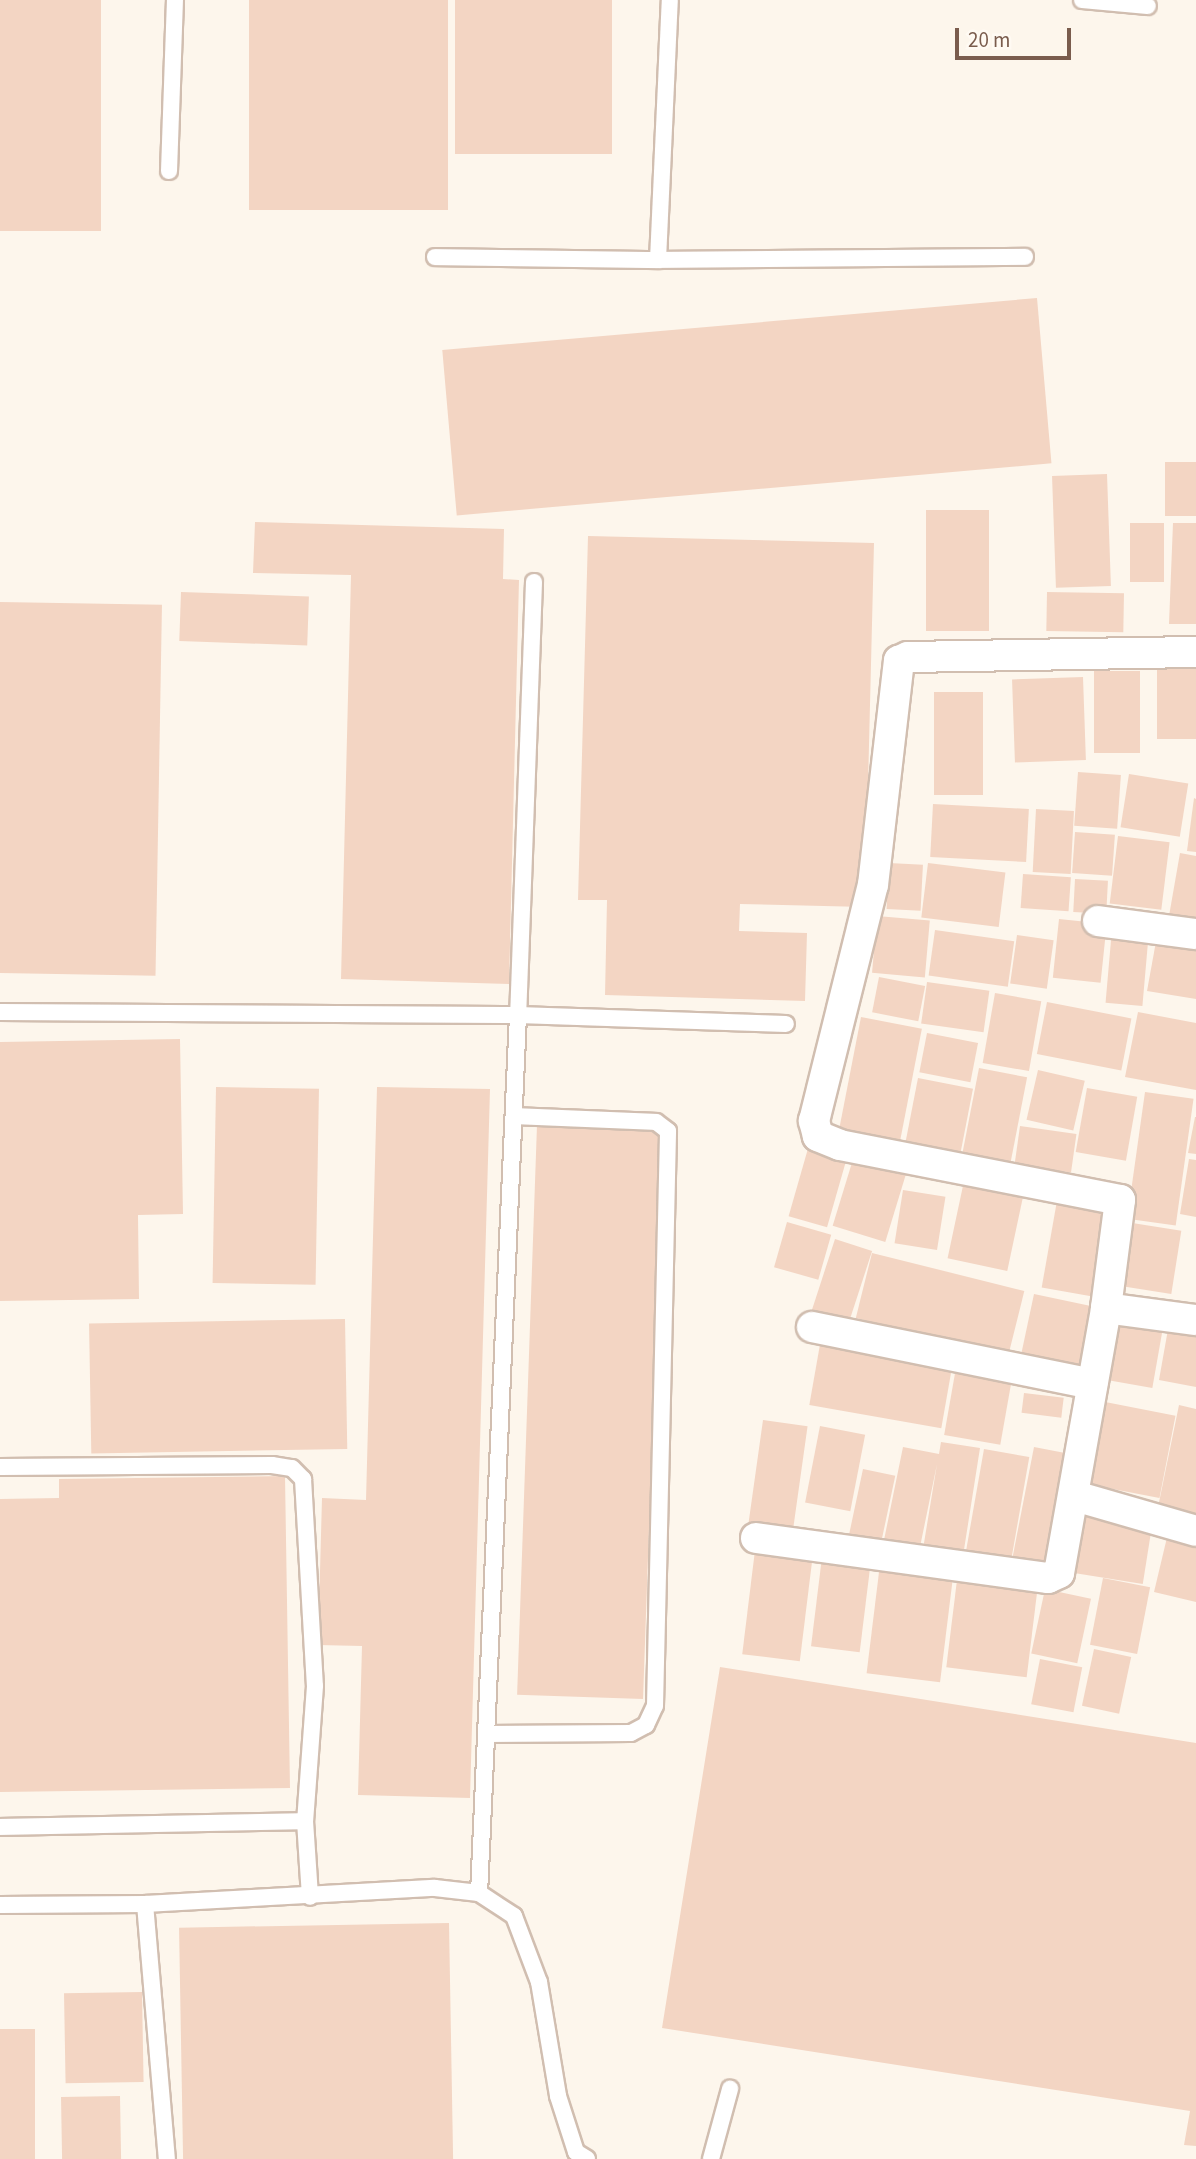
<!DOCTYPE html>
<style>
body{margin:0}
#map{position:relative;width:1196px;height:2159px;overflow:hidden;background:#fdf6ec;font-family:"Source Sans 3",sans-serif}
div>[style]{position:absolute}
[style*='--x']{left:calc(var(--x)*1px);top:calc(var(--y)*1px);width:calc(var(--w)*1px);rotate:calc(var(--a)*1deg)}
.building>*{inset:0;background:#f3d5c3;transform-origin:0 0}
.roads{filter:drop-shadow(2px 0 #d1beb0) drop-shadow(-2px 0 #d1beb0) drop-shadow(0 2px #d1beb0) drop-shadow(0 -2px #d1beb0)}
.lane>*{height:16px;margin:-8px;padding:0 8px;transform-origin:8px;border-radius:8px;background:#fff}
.street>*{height:30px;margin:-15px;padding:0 15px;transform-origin:15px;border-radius:15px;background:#fff}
span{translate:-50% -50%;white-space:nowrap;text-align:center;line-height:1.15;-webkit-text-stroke:7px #fffaf3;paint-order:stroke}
.scale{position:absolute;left:955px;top:28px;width:116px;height:32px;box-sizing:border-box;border:4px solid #7a5c4d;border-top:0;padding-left:9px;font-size:21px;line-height:24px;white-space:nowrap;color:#7a5c4d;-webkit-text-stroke:5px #fffaf3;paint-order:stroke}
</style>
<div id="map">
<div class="building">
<div style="left:0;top:0;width:101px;height:231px"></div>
<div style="left:249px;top:0;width:199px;height:210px"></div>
<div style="left:455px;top:0;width:157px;height:154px"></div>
<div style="left:1037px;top:298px;width:166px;height:597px;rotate:85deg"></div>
<div style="left:1196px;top:462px;width:54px;height:31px;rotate:90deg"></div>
<div style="left:1107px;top:474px;width:112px;height:55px;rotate:88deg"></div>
<div style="left:926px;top:510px;width:63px;height:121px"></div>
<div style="clip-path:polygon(255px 522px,504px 529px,503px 579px,519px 580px,509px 984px,341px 979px,351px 575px,253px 573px)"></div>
<div style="left:1130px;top:523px;width:34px;height:59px"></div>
<div style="clip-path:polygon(1173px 523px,1196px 523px,1196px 624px,1169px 624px)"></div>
<div style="clip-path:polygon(588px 536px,874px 543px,865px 907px,740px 904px,739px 931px,807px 933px,805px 1001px,605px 995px,607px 900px,578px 900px)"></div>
<div style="left:181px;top:592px;width:128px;height:49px;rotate:2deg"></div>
<div style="left:1047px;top:592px;width:77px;height:39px;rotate:1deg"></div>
<div style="left:0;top:602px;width:162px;height:371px;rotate:1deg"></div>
<div style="left:1157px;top:662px;width:39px;height:77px"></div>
<div style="left:1094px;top:671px;width:46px;height:82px"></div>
<div style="left:1083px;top:677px;width:83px;height:71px;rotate:88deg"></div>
<div style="left:934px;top:692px;width:49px;height:103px"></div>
<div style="left:1078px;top:772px;width:43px;height:54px;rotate:4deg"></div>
<div style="left:1129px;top:774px;width:60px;height:54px;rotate:9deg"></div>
<div style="clip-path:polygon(1194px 798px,1196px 799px,1196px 852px,1187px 851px)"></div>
<div style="left:933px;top:804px;width:96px;height:53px;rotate:3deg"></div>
<div style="left:1036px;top:809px;width:38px;height:63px;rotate:3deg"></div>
<div style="left:1075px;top:832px;width:40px;height:41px;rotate:4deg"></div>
<div style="left:1118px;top:836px;width:52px;height:68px;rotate:7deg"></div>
<div style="clip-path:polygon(1180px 853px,1196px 856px,1196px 920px,1169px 916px)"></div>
<div style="left:889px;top:863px;width:34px;height:46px;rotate:3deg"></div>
<div style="left:928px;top:863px;width:78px;height:55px;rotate:7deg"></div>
<div style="left:1023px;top:874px;width:48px;height:34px;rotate:4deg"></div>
<div style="left:1075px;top:879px;width:33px;height:33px;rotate:3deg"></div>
<div style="left:877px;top:916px;width:53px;height:57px;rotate:5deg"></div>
<div style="left:1059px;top:919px;width:48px;height:59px;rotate:6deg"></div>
<div style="left:1112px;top:929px;width:37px;height:74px;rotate:5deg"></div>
<div style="left:935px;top:930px;width:80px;height:46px;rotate:8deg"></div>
<div style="left:1017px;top:935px;width:37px;height:49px;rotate:8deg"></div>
<div style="clip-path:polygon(1157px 936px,1196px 943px,1196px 999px,1147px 991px)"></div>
<div style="left:879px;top:977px;width:47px;height:36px;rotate:11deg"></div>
<div style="left:927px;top:982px;width:63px;height:42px;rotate:8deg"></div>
<div style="left:995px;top:993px;width:47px;height:71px;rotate:10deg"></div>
<div style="left:1047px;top:1002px;width:86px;height:53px;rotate:11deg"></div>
<div style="clip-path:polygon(1138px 1012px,1196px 1023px,1196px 1090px,1125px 1077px)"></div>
<div style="left:861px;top:1017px;width:62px;height:116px;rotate:11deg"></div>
<div style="left:927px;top:1033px;width:52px;height:40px;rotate:11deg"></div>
<div style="clip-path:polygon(180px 1039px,183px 1214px,138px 1215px,139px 1299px,0 1301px,0 1042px)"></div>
<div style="left:979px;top:1068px;width:49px;height:93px;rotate:11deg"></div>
<div style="left:1038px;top:1070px;width:48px;height:51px;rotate:13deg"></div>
<div style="left:918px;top:1078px;width:56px;height:71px;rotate:11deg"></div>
<div style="left:216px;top:1087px;width:103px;height:196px;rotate:1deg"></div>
<div style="clip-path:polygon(377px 1087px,490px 1089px,470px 1798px,358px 1795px,362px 1646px,318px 1645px,322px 1498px,366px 1500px)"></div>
<div style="left:1087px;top:1088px;width:51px;height:65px;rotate:10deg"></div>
<div style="left:1145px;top:1092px;width:49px;height:128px;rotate:8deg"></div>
<div style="clip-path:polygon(1195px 1117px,1196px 1117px,1196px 1154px,1188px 1153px)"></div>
<div style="left:537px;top:1125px;width:126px;height:570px;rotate:2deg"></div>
<div style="left:1020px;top:1126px;width:57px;height:39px;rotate:8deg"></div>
<div style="left:809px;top:1145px;width:40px;height:74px;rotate:16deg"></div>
<div style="left:854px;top:1156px;width:55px;height:73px;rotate:17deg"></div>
<div style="clip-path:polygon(1189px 1159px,1196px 1160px,1196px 1217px,1180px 1214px)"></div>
<div style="left:964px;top:1181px;width:61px;height:79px;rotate:12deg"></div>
<div style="left:903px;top:1190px;width:43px;height:54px;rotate:9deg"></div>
<div style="left:1058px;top:1195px;width:56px;height:94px;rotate:10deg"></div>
<div style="left:787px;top:1222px;width:46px;height:47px;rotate:16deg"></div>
<div style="left:1126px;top:1222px;width:56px;height:64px;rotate:9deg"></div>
<div style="left:835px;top:1239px;width:39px;height:76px;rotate:18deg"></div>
<div style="left:872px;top:1253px;width:157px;height:67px;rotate:14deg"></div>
<div style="left:1034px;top:1294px;width:69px;height:71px;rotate:12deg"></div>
<div style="left:1119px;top:1312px;width:46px;height:69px;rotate:10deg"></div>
<div style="clip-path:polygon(1170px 1318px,1196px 1322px,1196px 1387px,1159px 1380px)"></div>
<div style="left:345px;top:1319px;width:130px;height:256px;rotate:89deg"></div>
<div style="left:822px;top:1333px;width:134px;height:73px;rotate:10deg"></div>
<div style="left:957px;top:1362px;width:57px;height:74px;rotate:10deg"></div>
<div style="left:1024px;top:1393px;width:40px;height:20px;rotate:7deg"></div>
<div style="left:1095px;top:1400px;width:82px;height:84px;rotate:11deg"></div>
<div style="clip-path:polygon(1179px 1405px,1196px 1409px,1196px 1520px,1157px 1512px)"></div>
<div style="left:763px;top:1420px;width:45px;height:104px;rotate:8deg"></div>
<div style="left:820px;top:1426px;width:46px;height:78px;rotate:11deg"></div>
<div style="clip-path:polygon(941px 1442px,980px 1448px,963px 1556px,923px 1549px,937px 1464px,920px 1547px,884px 1540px,903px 1447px,939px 1454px)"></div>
<div style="left:1034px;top:1447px;width:41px;height:115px;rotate:11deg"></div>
<div style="left:984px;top:1449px;width:46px;height:105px;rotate:10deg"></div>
<div style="left:863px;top:1469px;width:33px;height:68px;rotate:12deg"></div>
<div style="clip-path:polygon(285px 1476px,290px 1788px,0 1792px,0 1499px,59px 1498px,59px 1479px)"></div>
<div style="left:1085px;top:1514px;width:68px;height:60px;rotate:9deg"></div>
<div style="clip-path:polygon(1169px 1529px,1196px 1536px,1196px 1602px,1154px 1592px)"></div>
<div style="left:756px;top:1542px;width:58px;height:113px;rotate:7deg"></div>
<div style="left:822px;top:1557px;width:49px;height:90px;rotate:7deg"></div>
<div style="left:880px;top:1564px;width:74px;height:110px;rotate:7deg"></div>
<div style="left:1103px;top:1578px;width:48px;height:68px;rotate:11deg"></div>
<div style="left:957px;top:1580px;width:81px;height:88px;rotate:7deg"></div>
<div style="left:1045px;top:1589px;width:47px;height:66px;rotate:12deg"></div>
<div style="left:1094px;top:1649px;width:38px;height:58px;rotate:12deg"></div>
<div style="left:1040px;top:1659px;width:43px;height:46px;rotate:11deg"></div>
<div style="clip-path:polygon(720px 1667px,1196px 1743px,1196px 2146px,1184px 2145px,1190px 2111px,662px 2028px)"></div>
<div style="left:449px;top:1923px;width:236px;height:270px;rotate:89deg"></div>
<div style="left:142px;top:1992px;width:90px;height:78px;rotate:89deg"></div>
<div style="left:0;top:2029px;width:35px;height:130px"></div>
<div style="left:120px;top:2096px;width:63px;height:59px;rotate:89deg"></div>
</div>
<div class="roads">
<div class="lane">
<div style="--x:1082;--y:0;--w:66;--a:5.2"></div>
<div style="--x:169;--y:171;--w:171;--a:-88"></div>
<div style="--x:435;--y:257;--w:223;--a:0.8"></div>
<div style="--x:658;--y:260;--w:260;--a:-87.4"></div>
<div style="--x:658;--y:260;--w:367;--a:-0.5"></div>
<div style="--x:534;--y:582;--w:433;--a:92.1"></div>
<div style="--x:518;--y:1015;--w:268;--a:1.9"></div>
<div style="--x:0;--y:1012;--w:518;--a:0.33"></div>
<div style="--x:518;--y:1015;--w:879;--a:92.54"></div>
<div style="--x:0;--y:1467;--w:272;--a:-0.4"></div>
<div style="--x:272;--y:1465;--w:20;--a:9"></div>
<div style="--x:292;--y:1468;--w:16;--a:45"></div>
<div style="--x:303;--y:1479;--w:207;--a:86.7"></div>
<div style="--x:315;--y:1686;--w:135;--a:94.2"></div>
<div style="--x:305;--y:1821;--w:76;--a:86.2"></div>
<div style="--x:486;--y:1734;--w:145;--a:-0.4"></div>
<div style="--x:631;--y:1733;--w:17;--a:-28"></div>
<div style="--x:646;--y:1725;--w:21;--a:-65"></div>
<div style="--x:655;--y:1706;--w:575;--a:-88.7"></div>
<div style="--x:668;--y:1131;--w:15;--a:-143"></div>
<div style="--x:656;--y:1122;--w:141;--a:-177.6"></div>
<div style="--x:0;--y:1827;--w:305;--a:-1.1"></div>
<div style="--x:145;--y:1904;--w:256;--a:85.1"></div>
<div style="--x:0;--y:1905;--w:145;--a:-0.4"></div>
<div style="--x:145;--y:1904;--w:290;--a:-3.2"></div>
<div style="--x:435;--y:1888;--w:44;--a:6.5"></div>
<div style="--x:479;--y:1893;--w:42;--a:33.3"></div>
<div style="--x:514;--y:1916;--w:71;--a:69.3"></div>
<div style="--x:539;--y:1982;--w:116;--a:80.5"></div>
<div style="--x:558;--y:2096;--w:59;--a:72.2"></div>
<div style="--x:576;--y:2152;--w:13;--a:32"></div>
<div style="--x:711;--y:2159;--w:73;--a:-74.8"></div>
</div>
<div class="street">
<div style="--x:1098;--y:921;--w:99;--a:7.6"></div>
<div style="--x:1106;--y:1308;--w:91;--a:7.6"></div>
<div style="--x:812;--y:1327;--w:286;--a:11.5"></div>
<div style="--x:1075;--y:1496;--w:126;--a:16.1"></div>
<div style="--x:756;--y:1538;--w:295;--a:7.8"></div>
<div style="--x:1048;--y:1578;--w:12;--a:-24"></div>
<div style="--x:1059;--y:1573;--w:269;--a:-79.9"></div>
<div style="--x:1106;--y:1308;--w:109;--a:-82.6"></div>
<div style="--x:1120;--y:1200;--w:285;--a:-168.9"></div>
<div style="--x:840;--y:1145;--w:24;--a:-158"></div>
<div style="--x:818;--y:1136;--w:16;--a:-105"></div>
<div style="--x:814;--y:1121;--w:243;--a:-76"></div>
<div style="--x:873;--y:885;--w:226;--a:-83.4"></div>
<div style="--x:899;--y:661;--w:10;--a:-24"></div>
<div style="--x:908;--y:657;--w:288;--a:-1"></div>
</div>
</div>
<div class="scale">20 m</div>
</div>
